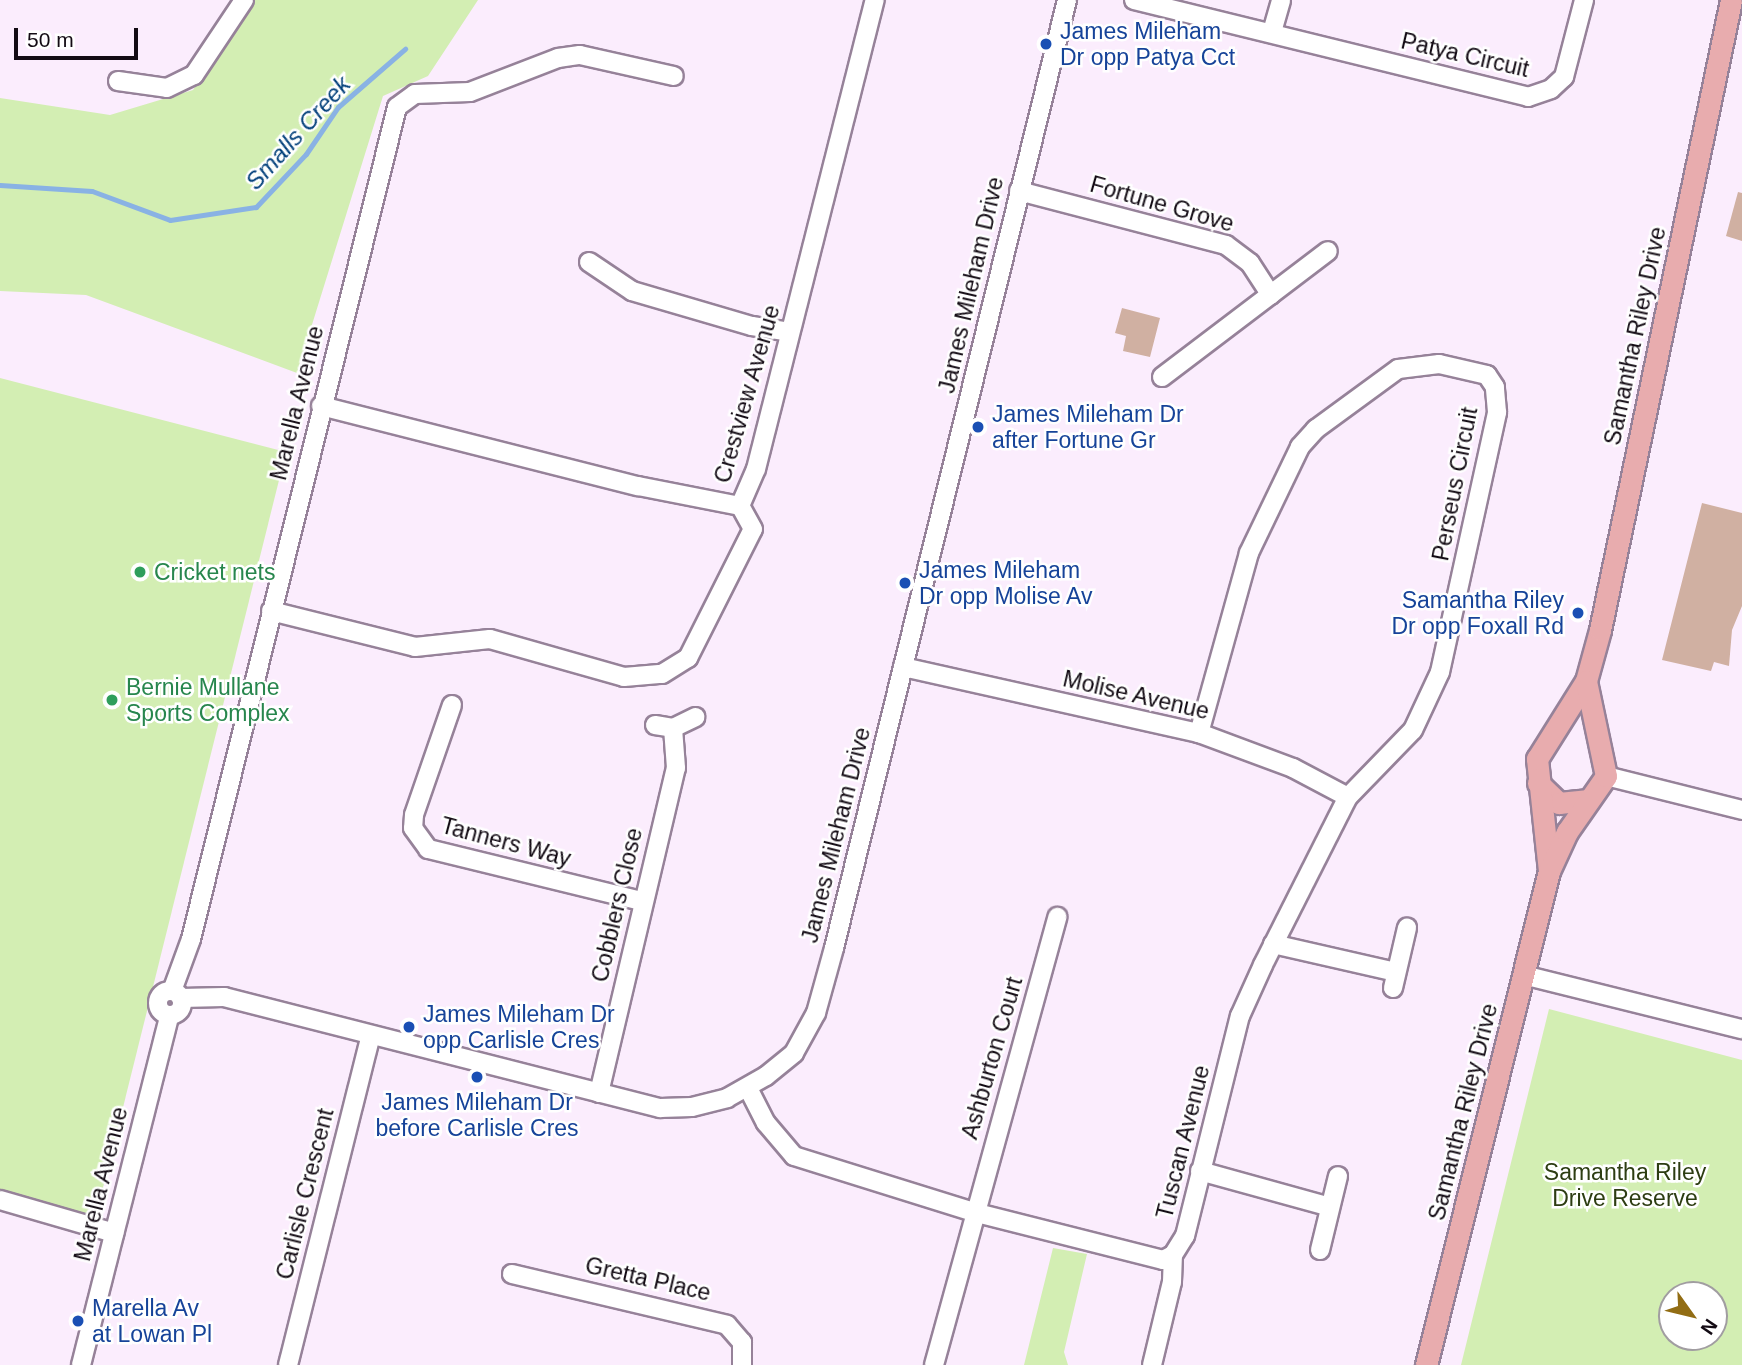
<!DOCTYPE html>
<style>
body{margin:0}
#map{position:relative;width:1742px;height:1365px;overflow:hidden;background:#fbedfd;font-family:Arial,sans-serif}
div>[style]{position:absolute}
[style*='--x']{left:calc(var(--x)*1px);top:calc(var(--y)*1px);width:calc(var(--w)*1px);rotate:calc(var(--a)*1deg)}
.green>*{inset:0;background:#d3eeb3}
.stream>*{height:5px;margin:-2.5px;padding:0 2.5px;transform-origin:2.5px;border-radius:2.5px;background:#89b2e4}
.building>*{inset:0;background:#d0b0a2}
.roads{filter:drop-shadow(2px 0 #968299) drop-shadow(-2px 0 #968299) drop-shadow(0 2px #968299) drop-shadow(0 -2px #968299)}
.minor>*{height:18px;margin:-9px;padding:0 9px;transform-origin:9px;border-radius:9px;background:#fff}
.minor>.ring{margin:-9px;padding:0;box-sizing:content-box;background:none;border:18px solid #fff;border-radius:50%}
.major>*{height:21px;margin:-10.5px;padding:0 10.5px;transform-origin:10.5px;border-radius:10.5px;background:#e8acae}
.dots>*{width:19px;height:19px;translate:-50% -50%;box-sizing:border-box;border:4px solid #fff;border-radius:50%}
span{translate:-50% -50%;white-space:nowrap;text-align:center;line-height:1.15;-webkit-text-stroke:5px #fff;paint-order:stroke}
.transit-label{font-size:23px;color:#164399}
.left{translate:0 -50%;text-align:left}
.right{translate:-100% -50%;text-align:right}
.street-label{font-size:23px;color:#130b14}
.leisure-label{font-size:23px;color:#27864d}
.park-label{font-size:23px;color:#2d3d12}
.water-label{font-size:24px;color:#013f7a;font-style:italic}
.north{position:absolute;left:1658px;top:1281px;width:70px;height:70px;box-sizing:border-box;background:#fff;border:2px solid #a19da1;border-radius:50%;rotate:124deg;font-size:19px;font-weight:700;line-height:28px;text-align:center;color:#130b14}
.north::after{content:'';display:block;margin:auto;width:24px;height:32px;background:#926d14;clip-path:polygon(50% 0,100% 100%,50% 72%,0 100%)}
.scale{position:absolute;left:14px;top:28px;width:124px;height:32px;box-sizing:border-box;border:4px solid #130b14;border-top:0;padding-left:9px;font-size:21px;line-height:24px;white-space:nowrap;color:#130b14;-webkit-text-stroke:5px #fff;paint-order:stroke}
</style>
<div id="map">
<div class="green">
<div style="clip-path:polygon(254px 0,478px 0,428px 76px,383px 96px,297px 373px,86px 295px,0 291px,0 98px,110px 115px,193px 90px)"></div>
<div style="clip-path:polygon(0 378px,286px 452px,96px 1216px,0 1192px)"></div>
<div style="clip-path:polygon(evenodd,1549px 1009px,1742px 1060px,1742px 1365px,1461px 1365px,1549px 1009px,1672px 1295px,1714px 1295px,1714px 1337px,1672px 1337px,1672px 1295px)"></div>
<div style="clip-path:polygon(1053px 1248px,1087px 1254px,1064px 1352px,1068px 1365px,1024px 1365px)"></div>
</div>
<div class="stream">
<div style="--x:0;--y:185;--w:92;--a:3.7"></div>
<div style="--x:92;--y:191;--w:83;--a:20.4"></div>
<div style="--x:170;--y:220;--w:87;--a:-8.6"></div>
<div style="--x:256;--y:207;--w:73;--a:-46.7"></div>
<div style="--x:306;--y:154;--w:57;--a:-55.8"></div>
<div style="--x:338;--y:107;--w:89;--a:-40.9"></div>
</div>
<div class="building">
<div style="clip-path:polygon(1738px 192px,1742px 193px,1742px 241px,1726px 236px)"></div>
<div style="clip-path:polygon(1122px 308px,1160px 318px,1150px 357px,1123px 351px,1126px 336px,1115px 333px)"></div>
<div style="clip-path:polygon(1702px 503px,1742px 513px,1742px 606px,1732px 630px,1729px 666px,1714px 662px,1711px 671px,1662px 660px)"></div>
</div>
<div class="roads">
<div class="minor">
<div style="--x:1134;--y:0;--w:406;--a:13.8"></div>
<div style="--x:1528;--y:97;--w:24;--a:-19"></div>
<div style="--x:1551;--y:89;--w:18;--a:-43"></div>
<div style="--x:1564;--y:77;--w:80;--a:-75.4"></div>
<div style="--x:1272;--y:32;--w:33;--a:-74"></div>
<div style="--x:118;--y:81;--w:49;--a:8.1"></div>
<div style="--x:167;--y:88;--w:30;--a:-26"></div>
<div style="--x:194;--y:75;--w:90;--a:-56.3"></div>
<div style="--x:1019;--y:191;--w:214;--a:14.6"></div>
<div style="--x:1226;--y:245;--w:30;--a:37"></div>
<div style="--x:1250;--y:263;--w:38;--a:57"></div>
<div style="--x:589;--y:262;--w:52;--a:34"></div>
<div style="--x:632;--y:291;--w:125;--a:16.3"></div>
<div style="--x:752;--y:326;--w:38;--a:9"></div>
<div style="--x:1162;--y:377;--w:208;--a:-37.2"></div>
<div style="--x:321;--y:406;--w:327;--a:14.2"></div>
<div style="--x:638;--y:486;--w:104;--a:11.1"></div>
<div style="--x:740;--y:506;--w:40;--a:-66.6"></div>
<div style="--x:756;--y:469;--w:484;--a:-75.8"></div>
<div style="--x:271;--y:611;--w:148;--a:14"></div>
<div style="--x:415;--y:647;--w:75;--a:-6.1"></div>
<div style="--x:490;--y:639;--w:139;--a:15.8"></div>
<div style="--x:624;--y:677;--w:38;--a:-5"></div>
<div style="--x:662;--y:674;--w:31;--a:-32"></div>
<div style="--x:688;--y:658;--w:144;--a:-63.3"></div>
<div style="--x:753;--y:529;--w:26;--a:-119"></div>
<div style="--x:903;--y:667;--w:303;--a:12.6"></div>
<div style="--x:1199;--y:733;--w:100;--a:20.4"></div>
<div style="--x:1293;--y:768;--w:62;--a:27.8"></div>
<div style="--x:452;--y:705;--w:116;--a:109.1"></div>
<div style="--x:414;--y:815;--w:13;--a:94"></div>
<div style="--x:413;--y:828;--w:26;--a:54"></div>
<div style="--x:428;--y:849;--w:220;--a:13.7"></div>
<div style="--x:655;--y:725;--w:18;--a:9"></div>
<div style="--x:673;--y:728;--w:25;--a:-26"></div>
<div style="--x:1606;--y:776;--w:140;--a:14"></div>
<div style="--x:1273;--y:944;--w:126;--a:12.8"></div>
<div style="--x:1523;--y:975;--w:226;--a:13.9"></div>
<div style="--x:1393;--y:988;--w:62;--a:-76.9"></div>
<div class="ring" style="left:158px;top:991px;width:6px;height:6px"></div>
<div style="--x:172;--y:991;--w:55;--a:-69.9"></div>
<div style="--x:191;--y:939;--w:857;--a:-76.09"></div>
<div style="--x:397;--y:107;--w:22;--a:-36"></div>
<div style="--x:415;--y:94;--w:55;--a:-2.1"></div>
<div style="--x:470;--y:92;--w:94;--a:-21.1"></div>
<div style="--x:558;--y:58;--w:22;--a:-8"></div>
<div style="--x:580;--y:55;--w:96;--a:12.6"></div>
<div style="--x:181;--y:998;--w:43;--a:-1.3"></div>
<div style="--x:224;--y:997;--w:450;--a:14.3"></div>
<div style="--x:660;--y:1108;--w:32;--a:-2"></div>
<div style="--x:692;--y:1107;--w:36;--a:-14"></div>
<div style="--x:727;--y:1098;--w:45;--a:-29.4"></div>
<div style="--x:766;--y:1076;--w:36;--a:-39"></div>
<div style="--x:794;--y:1053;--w:46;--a:-61.2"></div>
<div style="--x:816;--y:1013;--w:67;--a:-74.5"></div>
<div style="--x:834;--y:948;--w:976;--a:-76.19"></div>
<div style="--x:748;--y:1088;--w:39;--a:63"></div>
<div style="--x:766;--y:1123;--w:43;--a:49.7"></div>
<div style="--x:794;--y:1156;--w:192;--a:17.3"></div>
<div style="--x:977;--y:1213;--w:192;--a:14.2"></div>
<div style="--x:1163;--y:1260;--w:11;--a:-27"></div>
<div style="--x:1173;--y:1255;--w:22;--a:-58"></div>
<div style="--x:1185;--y:1236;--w:227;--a:-76"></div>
<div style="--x:1240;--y:1016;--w:56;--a:-65.7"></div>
<div style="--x:1263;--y:965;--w:188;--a:-63.2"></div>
<div style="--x:1348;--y:797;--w:93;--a:-45.9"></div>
<div style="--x:1413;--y:730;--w:64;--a:-65"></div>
<div style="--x:1440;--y:672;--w:266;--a:-77.6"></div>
<div style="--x:1497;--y:412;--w:25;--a:-95"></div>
<div style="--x:1495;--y:387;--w:14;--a:-124"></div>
<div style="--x:1487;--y:375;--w:49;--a:-167.1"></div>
<div style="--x:1439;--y:364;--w:41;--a:173"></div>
<div style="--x:1398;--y:369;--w:102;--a:143.8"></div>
<div style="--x:1316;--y:429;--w:24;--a:132"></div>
<div style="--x:1300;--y:447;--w:118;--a:115.7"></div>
<div style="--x:1249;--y:553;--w:187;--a:105.5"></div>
<div style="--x:599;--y:1093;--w:334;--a:-76.7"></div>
<div style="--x:676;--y:768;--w:40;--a:-94.3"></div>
<div style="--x:1200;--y:1171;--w:132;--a:15.4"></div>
<div style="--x:0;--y:1200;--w:119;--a:16.1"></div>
<div style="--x:1320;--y:1250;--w:76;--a:-76.3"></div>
<div style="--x:512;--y:1274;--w:221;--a:13.3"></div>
<div style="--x:727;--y:1325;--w:23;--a:49"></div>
<div style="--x:742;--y:1342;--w:23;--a:90"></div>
<div style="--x:81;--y:1365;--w:360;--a:-75.8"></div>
<div style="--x:288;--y:1365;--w:340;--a:-75.9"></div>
<div style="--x:934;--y:1365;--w:465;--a:-74.6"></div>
<div style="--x:1152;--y:1365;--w:85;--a:-76.5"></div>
<div style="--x:1172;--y:1282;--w:27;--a:-88"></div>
</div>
<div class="major">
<div style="--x:1538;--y:783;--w:29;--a:44"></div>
<div style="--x:1559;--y:803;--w:30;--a:-6"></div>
<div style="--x:1549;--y:871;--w:113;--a:-96.1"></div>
<div style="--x:1537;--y:759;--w:92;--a:-57.9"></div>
<div style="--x:1586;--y:681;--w:53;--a:-74.6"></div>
<div style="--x:1600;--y:630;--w:643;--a:-78.25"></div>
<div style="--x:1426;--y:1365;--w:509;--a:-76.02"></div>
<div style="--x:1549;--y:871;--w:43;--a:-65.2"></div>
<div style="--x:1567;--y:832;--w:68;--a:-55.1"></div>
<div style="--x:1606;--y:776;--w:97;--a:-101.9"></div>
</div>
</div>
<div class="dots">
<div style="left:1046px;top:44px;background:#1a4fb4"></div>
<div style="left:978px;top:427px;background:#1a4fb4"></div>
<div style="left:140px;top:572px;background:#2e9e5b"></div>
<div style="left:905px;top:583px;background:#1a4fb4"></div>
<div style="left:1578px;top:613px;background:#1a4fb4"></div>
<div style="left:112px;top:700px;background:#2e9e5b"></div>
<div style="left:409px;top:1027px;background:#1a4fb4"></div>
<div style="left:477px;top:1077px;background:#1a4fb4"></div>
<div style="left:78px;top:1321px;background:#1a4fb4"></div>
</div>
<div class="transit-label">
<span class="left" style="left:1060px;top:44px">James Mileham<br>Dr opp Patya Cct</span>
<span class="left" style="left:992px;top:427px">James Mileham Dr<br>after Fortune Gr</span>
<span class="left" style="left:919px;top:583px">James Mileham<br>Dr opp Molise Av</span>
<span class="right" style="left:1564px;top:613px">Samantha Riley<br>Dr opp Foxall Rd</span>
<span class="left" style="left:423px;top:1027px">James Mileham Dr<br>opp Carlisle Cres</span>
<span style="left:477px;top:1115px">James Mileham Dr<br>before Carlisle Cres</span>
<span class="left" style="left:92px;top:1321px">Marella Av<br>at Lowan Pl</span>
</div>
<div class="street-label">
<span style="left:1465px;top:55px;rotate:13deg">Patya Circuit</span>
<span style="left:1162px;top:204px;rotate:16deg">Fortune Grove</span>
<span style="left:971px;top:285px;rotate:-77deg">James Mileham Drive</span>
<span style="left:1635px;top:336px;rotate:-78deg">Samantha Riley Drive</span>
<span style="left:747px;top:394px;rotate:-74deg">Crestview Avenue</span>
<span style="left:297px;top:403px;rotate:-76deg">Marella Avenue</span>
<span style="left:1455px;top:484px;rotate:-79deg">Perseus Circuit</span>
<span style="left:1136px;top:695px;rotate:13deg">Molise Avenue</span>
<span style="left:836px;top:835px;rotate:-76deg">James Mileham Drive</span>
<span style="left:506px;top:842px;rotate:15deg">Tanners Way</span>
<span style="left:617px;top:905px;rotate:-77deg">Cobblers Close</span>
<span style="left:992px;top:1058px;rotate:-74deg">Ashburton Court</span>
<span style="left:1463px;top:1112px;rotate:-76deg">Samantha Riley Drive</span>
<span style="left:1183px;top:1142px;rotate:-76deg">Tuscan Avenue</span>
<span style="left:101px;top:1184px;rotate:-76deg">Marella Avenue</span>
<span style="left:305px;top:1194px;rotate:-76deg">Carlisle Crescent</span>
<span style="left:648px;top:1279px;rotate:13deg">Gretta Place</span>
</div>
<div class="leisure-label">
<span class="left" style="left:154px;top:572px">Cricket nets</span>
<span class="left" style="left:126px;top:700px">Bernie Mullane<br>Sports Complex</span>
</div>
<div class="park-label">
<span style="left:1625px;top:1185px">Samantha Riley<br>Drive Reserve</span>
</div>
<div class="water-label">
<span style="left:298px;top:133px;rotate:-48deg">Smalls Creek</span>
</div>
<div class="north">N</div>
<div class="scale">50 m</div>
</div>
